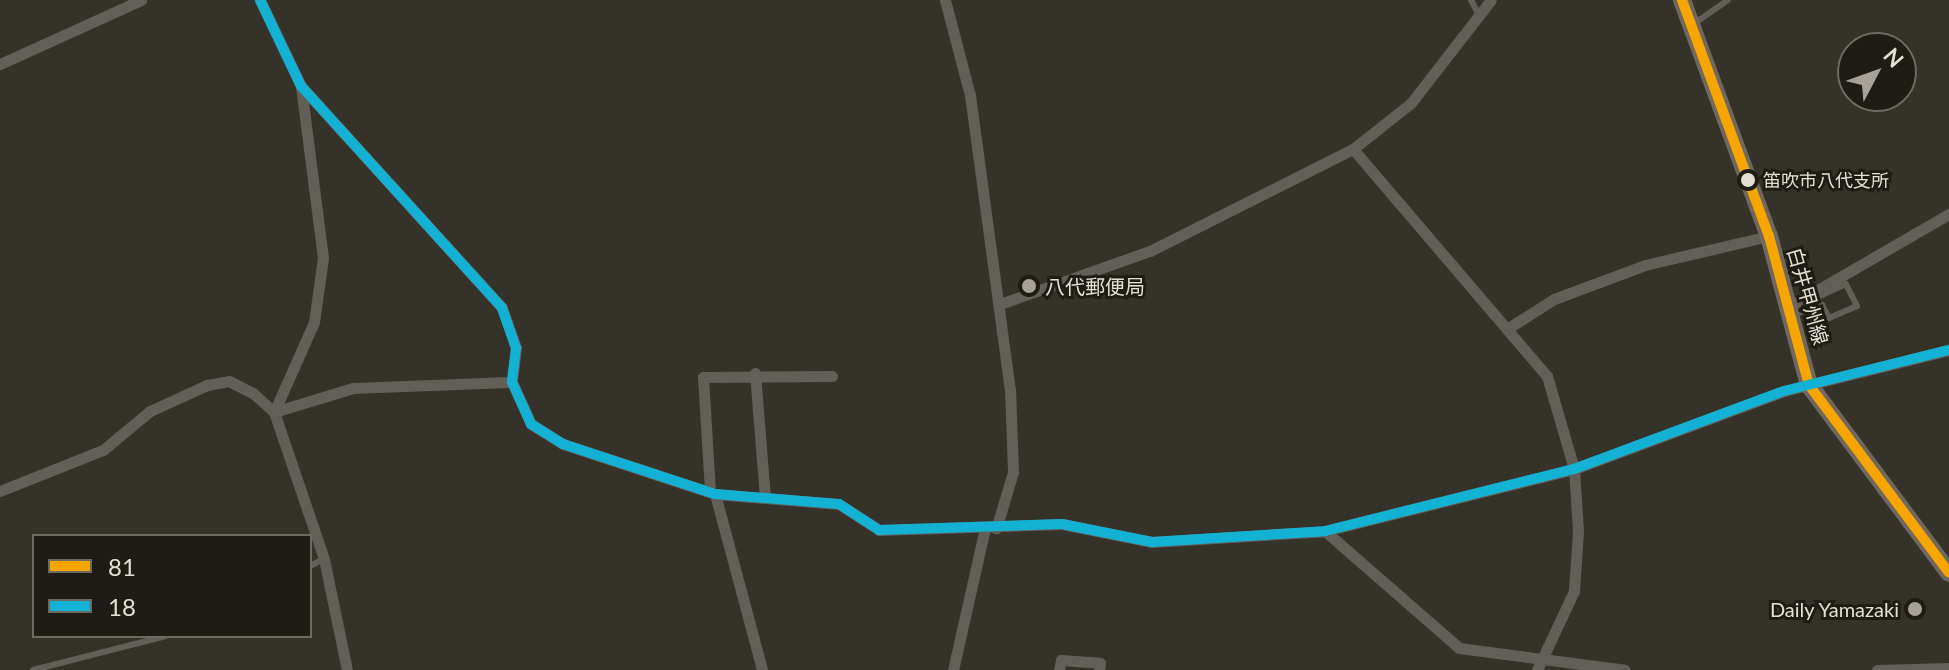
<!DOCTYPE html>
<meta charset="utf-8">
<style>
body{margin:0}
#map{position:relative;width:1949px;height:670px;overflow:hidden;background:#35322a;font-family:Lato,"Noto Sans JP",sans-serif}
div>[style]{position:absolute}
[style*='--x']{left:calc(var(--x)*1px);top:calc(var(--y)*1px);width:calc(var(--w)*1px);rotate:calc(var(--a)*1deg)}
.lane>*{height:6px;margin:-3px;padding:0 3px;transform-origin:3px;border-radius:3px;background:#625f59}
.street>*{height:11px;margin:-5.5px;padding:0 5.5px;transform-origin:5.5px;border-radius:5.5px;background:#625f59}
.primary>*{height:18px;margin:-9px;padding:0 9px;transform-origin:9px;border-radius:9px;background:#70675e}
.bus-1>*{height:10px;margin:-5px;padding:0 5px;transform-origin:5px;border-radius:5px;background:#f7a600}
.bus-2>*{height:10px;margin:-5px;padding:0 5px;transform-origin:5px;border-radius:5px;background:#13b2d5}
.dots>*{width:22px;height:22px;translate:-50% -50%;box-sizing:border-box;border:4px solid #1f1c15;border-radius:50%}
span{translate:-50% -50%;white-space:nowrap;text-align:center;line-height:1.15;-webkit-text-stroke:6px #1f1c15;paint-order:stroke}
.bus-label{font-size:18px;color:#e3dfd6}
.left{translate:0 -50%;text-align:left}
.poi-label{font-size:20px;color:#e3dfd6}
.right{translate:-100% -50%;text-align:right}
.street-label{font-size:20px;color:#e3dfd6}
.legend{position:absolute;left:32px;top:534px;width:280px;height:104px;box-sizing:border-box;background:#1f1c15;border:2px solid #6d6a62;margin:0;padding:10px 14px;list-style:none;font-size:24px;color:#e3dfd6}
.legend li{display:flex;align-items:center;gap:16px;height:40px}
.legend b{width:40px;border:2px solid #6d6a62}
.north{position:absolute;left:1837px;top:32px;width:80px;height:80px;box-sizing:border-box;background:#1f1c15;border:2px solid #6d6a62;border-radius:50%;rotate:49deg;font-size:22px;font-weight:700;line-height:32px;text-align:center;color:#e3dfd6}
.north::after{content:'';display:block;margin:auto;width:28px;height:36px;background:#a6a29a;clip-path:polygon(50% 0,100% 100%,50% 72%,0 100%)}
</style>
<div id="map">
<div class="lane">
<div style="--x:1471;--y:0;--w:17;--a:62"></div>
<div style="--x:1695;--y:23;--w:40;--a:-34.9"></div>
<div style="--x:1792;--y:315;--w:32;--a:-18"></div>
<div style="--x:1822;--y:305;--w:15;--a:62"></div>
<div style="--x:1829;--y:318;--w:30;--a:-23"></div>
<div style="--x:1857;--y:306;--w:25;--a:-117"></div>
<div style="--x:1846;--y:284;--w:41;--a:155.3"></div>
<div style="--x:310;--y:566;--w:16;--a:-27"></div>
<div style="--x:33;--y:670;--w:137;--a:-14.3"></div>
</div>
<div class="street">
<div style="--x:260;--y:0;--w:95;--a:64.5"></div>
<div style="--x:301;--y:86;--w:299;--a:47.8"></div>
<div style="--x:502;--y:308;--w:42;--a:70.7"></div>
<div style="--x:516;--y:348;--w:34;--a:97"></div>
<div style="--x:512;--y:382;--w:46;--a:65.7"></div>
<div style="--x:531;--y:424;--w:38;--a:32"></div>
<div style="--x:563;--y:444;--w:160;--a:18.2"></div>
<div style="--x:715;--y:494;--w:124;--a:4.6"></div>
<div style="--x:839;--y:504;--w:48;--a:33"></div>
<div style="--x:879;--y:530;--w:183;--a:-1.9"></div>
<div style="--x:1062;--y:524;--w:92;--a:11.3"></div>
<div style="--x:1152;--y:542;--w:173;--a:-3.6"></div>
<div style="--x:1325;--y:531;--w:257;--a:-14"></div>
<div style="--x:1574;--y:469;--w:224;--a:-20.4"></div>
<div style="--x:1784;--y:391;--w:170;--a:-14"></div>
<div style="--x:945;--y:0;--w:98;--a:75.3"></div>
<div style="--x:970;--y:95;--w:297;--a:82.3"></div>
<div style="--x:1010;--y:389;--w:83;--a:87.9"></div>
<div style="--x:1013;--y:472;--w:59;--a:106.6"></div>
<div style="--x:0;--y:64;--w:155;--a:-24.4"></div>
<div style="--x:1353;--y:149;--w:299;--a:49.5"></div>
<div style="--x:1547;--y:376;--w:97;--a:73.8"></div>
<div style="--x:1574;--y:469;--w:62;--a:86.3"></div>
<div style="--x:1578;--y:531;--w:60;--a:93.8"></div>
<div style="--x:1574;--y:591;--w:87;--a:115.1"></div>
<div style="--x:1000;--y:304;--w:159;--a:-19.5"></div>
<div style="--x:1150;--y:251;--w:227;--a:-26.7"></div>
<div style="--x:1353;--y:149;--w:74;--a:-38.4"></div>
<div style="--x:1411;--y:103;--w:130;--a:-52.2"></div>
<div style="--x:1790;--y:306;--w:184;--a:-30.1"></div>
<div style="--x:1510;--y:327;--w:52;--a:-32.5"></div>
<div style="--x:1554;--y:299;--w:97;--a:-20.5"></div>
<div style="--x:1645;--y:265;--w:127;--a:-13.2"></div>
<div style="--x:755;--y:373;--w:125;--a:85.4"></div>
<div style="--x:274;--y:412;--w:98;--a:-66"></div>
<div style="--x:314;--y:322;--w:65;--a:-82"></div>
<div style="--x:323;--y:258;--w:173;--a:-97.3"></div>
<div style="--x:274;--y:412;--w:83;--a:-16.9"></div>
<div style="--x:353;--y:388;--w:159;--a:-2.2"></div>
<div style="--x:0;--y:491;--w:111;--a:-21.7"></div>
<div style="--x:103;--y:450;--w:61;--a:-39.7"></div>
<div style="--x:150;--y:411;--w:63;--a:-24.5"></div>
<div style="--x:207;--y:385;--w:22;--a:-10"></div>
<div style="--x:229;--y:381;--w:27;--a:27"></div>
<div style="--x:253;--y:393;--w:28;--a:42"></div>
<div style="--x:274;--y:412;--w:155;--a:71.2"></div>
<div style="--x:324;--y:559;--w:113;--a:78.3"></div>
<div style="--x:710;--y:491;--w:114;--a:-93.5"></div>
<div style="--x:703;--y:377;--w:129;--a:-0.4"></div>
<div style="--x:715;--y:494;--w:182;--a:75"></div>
<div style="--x:1325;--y:531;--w:178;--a:41.1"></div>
<div style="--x:1459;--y:648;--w:167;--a:7.5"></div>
<div style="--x:953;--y:670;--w:146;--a:-77.3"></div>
<div style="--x:1059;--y:670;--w:10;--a:-79"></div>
<div style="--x:1061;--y:660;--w:39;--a:4"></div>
<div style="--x:1100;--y:663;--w:7;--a:98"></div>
<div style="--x:1877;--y:670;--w:72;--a:-1.6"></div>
</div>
<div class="primary">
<div style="--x:1682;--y:0;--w:252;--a:69.8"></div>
<div style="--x:1769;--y:236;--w:154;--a:75"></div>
<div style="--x:1809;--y:385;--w:234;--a:53.3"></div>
</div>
<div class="bus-1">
<div style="--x:1682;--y:0;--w:252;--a:69.8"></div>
<div style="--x:1769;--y:236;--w:154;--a:75"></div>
<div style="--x:1809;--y:385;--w:234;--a:53.3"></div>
</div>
<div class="bus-2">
<div style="--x:260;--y:0;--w:95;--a:64.5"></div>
<div style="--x:301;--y:86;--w:299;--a:47.8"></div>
<div style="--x:502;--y:308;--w:42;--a:70.7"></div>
<div style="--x:516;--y:348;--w:34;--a:97"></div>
<div style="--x:512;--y:382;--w:46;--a:65.7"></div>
<div style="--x:531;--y:424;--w:38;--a:32"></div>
<div style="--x:563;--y:444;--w:160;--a:18.2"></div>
<div style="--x:715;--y:494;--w:124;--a:4.6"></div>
<div style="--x:839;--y:504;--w:48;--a:33"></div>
<div style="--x:879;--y:530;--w:183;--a:-1.9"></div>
<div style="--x:1062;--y:524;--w:92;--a:11.3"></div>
<div style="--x:1152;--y:542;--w:173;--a:-3.6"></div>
<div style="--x:1325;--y:531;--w:257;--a:-14"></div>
<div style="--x:1574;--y:469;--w:224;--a:-20.4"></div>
<div style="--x:1784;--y:391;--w:170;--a:-14"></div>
</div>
<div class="dots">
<div style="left:1748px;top:180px;background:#e3dfd6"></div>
<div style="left:1029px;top:286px;background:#a6a29a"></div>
<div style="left:1915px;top:609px;background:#a6a29a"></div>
</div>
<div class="bus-label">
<span class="left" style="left:1763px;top:180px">笛吹市八代支所</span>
</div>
<div class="poi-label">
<span class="left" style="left:1045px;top:286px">八代郵便局</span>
<span class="right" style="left:1899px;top:609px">Daily Yamazaki</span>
</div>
<div class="street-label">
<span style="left:1808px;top:296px;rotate:74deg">白井甲州線</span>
</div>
<ul class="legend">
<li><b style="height:10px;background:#f7a600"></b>81</li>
<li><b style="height:10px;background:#13b2d5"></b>18</li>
</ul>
<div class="north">N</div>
</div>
